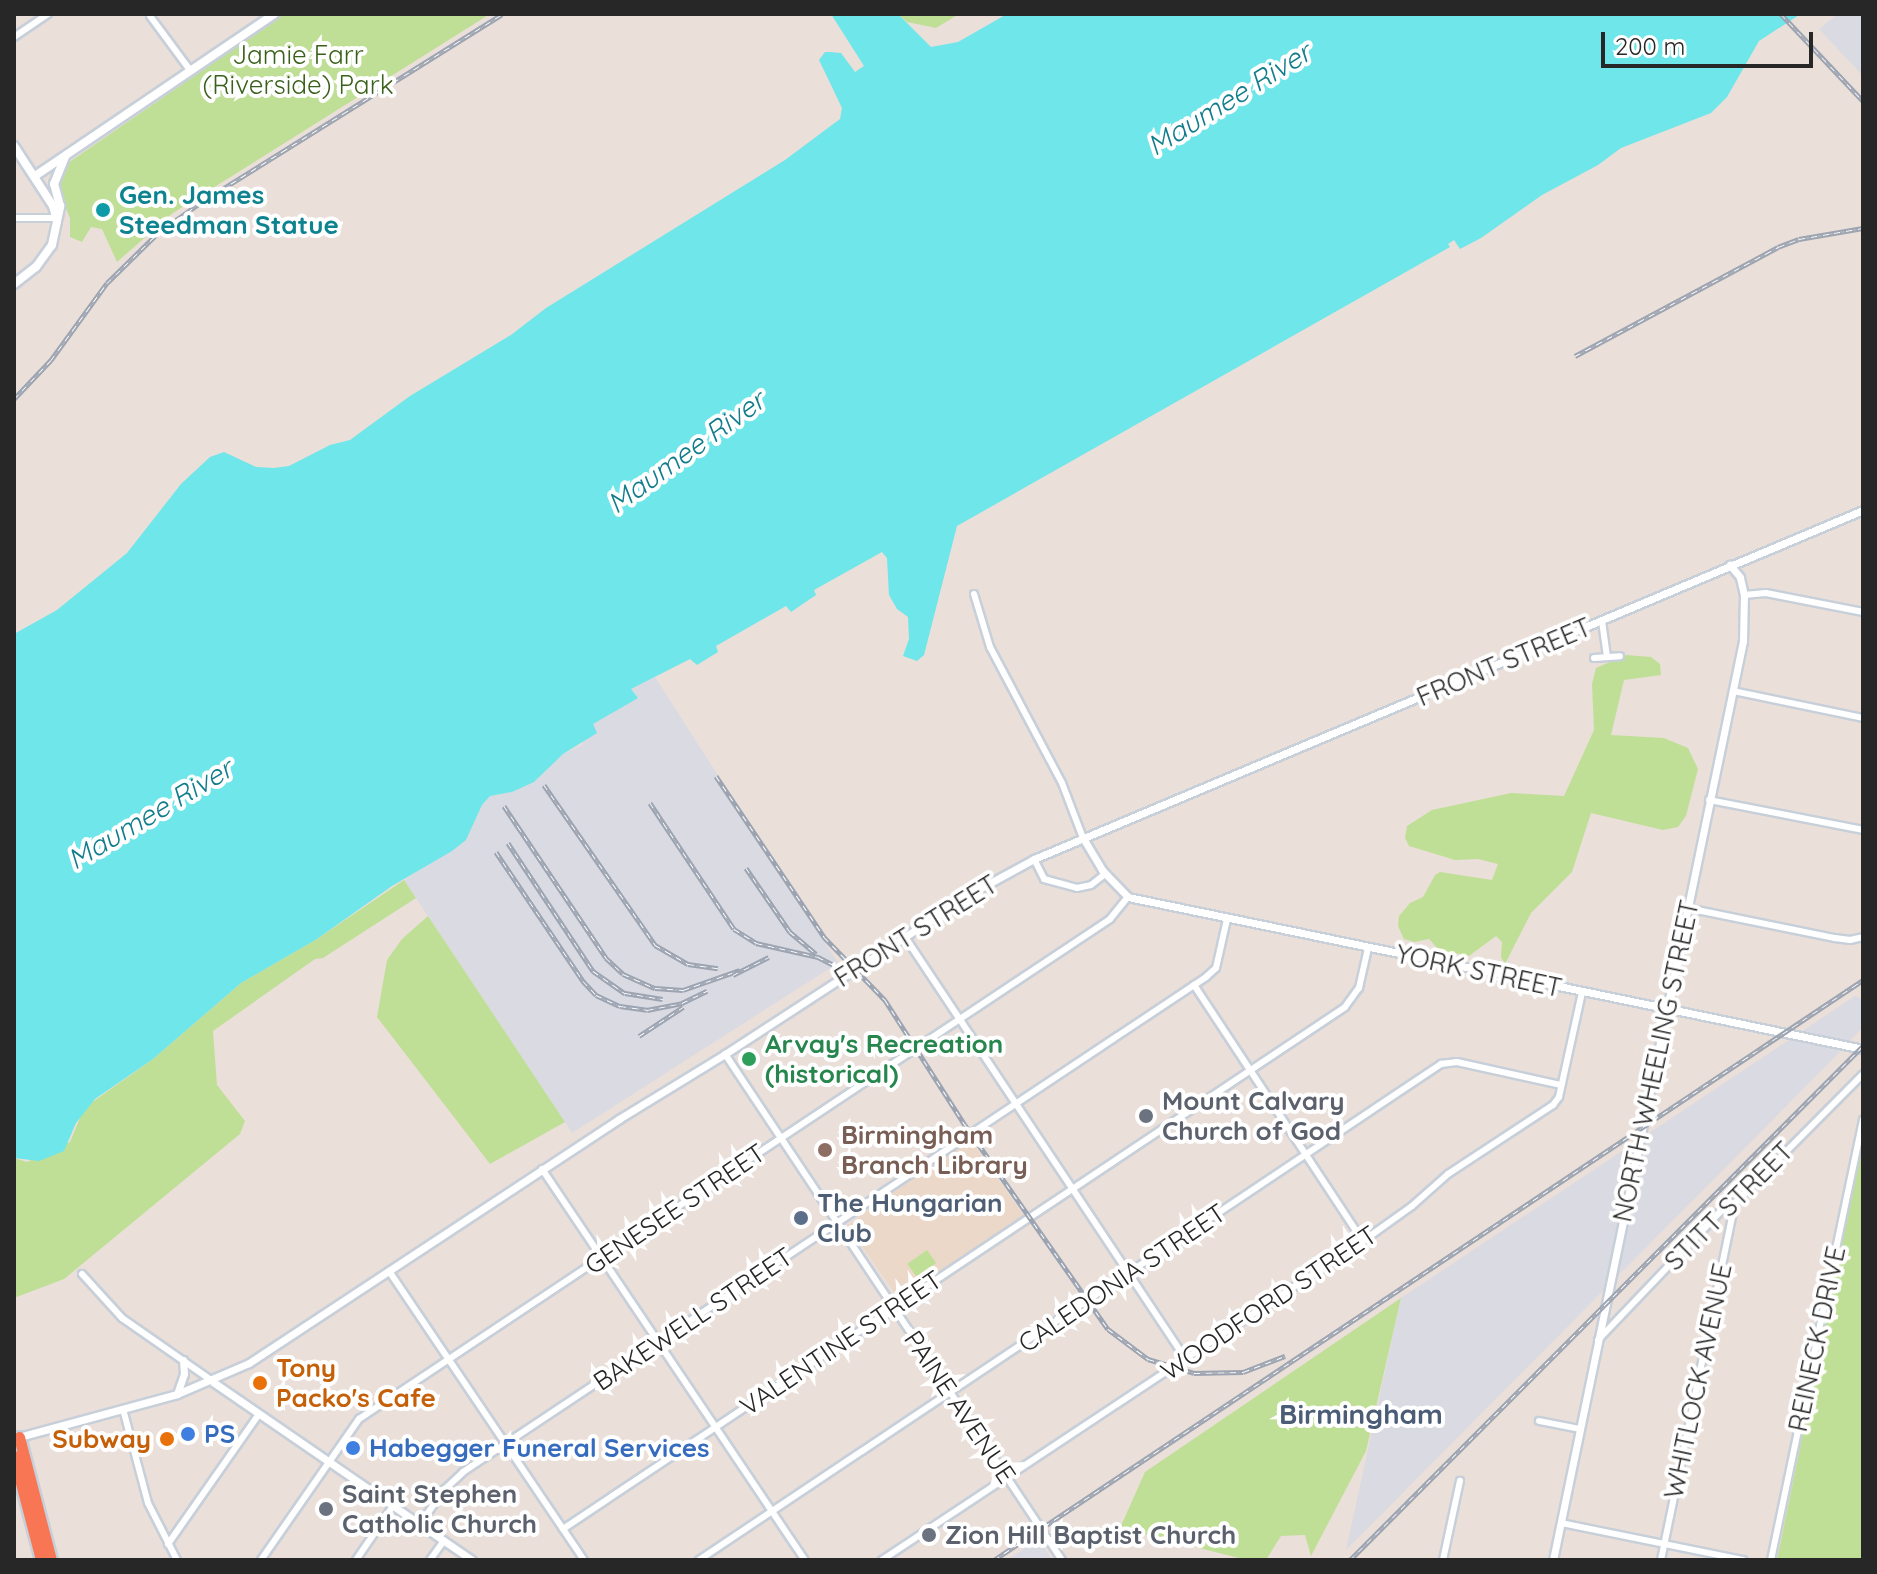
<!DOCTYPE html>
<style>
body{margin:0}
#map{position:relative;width:1877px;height:1574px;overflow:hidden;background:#eadfd9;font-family:Quicksand,sans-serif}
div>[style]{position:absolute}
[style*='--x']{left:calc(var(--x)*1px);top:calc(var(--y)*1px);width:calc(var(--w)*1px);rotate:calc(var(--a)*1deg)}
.industrial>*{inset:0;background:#dadae2}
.education>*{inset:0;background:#ebd8c8;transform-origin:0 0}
.green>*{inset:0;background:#c0df96;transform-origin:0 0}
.water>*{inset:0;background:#6ee6ea}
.roads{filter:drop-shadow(2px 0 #c7cfd9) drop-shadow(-2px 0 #c7cfd9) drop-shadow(0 2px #c7cfd9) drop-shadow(0 -2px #c7cfd9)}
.minor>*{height:6px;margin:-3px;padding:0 3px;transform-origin:3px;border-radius:3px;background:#fff}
.tertiary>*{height:7px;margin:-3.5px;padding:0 3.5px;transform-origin:3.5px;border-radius:3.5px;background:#fff}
.secondary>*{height:8px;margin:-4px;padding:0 4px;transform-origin:4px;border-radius:4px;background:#fff}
.motorway>*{height:11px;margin:-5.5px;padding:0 5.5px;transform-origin:5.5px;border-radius:5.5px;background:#f97655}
.rail>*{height:5px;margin-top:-2.5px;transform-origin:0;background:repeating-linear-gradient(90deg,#fff 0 6px,#9ca4b1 0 12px);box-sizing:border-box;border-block:2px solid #9ca4b1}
.dots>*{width:22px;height:22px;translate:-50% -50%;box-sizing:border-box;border:4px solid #fff;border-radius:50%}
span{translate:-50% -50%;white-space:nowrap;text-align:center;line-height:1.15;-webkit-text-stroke:8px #fff;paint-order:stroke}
.park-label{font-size:26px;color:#3a611b}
.culture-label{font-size:26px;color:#0d838f;font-weight:700}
.left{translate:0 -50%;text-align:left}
.street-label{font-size:26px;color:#272727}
.leisure-label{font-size:26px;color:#27864d;font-weight:700}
.worship-label{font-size:26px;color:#5b616d;font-weight:700}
.education-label{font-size:26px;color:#785e54;font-weight:700}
.service-label{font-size:26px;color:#4e5e75;font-weight:700}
.food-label{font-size:26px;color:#c56008;font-weight:700}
.right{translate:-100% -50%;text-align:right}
.shop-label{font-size:26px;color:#366cbe;font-weight:700}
.water-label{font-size:28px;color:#117d8c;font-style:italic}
.neighbourhood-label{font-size:28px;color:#4a5c76;font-weight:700}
.frame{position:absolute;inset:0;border:16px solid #272727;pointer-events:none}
.scale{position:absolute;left:1601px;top:32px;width:212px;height:36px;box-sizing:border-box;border:4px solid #272727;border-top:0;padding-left:10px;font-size:24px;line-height:28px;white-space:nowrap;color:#272727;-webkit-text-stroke:6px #fff;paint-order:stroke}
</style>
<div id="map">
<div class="industrial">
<div style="clip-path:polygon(1838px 14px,1863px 14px,1863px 76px,1819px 29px)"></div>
<div style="clip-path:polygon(655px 677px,838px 963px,572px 1133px,404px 880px,466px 840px,482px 805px,490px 796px,512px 792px,534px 782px,563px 754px,582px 745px,593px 724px,637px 697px,631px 689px)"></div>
<div style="clip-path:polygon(1855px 996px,1863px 999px,1863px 1027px,1837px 1055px,1346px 1550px,1401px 1298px)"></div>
<div style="clip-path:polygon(1039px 1539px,1052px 1560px,1007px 1560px)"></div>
</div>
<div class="education">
<div style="left:970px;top:1139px;width:93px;height:150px;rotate:55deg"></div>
</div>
<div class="green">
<div style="clip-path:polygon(284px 14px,490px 14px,173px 213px,117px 262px,102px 229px,91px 227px,82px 242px,70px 237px,70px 218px,58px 190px,59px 179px,68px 163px)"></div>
<div style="clip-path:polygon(898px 14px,959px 14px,936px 28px,907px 22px)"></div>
<div style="clip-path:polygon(1626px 655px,1651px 657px,1660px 664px,1661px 675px,1624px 680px,1611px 735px,1664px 738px,1688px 748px,1698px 769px,1686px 816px,1678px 827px,1663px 830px,1591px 813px,1572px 872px,1531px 913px,1505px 964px,1501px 957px,1502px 942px,1496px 936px,1469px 956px,1439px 950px,1429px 939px,1414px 942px,1404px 939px,1398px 926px,1399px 916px,1410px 903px,1423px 897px,1435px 875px,1440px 872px,1492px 880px,1498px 864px,1478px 859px,1455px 860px,1409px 846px,1405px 838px,1407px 826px,1432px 810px,1511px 793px,1564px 796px,1594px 730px,1592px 684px,1596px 668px)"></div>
<div style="clip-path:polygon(404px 880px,416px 898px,323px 958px,315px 959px,213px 1031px,217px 1085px,245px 1121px,240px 1134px,64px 1279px,14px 1298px,14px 1158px,27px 1162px,70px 1142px,84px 1108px,153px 1059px,241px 983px,317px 939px)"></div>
<div style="clip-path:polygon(428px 916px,565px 1122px,490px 1164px,377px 1017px,387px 960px,402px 939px)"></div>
<div style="clip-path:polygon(1863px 1141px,1863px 1560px,1777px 1560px)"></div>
<div style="left:927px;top:1250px;width:16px;height:24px;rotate:55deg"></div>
<div style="clip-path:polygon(1401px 1298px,1366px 1451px,1311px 1556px,1305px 1535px,1281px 1536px,1266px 1560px,1247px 1560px,1120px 1528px,1145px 1472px)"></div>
</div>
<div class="water">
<div style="clip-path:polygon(831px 14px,898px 14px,931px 47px,958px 42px,1007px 14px,1821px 14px,1799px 15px,1759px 41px,1727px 97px,1711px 113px,1621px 148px,1598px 165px,1542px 195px,1481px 238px,1460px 249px,1454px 240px,1448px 244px,1450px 247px,957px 526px,924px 655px,917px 661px,903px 656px,909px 639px,908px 617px,897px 609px,889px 595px,887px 558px,882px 552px,814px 590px,816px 595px,791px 612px,786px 606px,716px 646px,718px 652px,697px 665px,690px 659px,631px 689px,638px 698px,593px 724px,597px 733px,563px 754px,534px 782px,512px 792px,490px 796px,482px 805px,466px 840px,452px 851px,392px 886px,317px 939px,241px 983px,153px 1059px,95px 1099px,76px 1123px,64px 1151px,39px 1161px,14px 1158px,14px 634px,57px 610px,127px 553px,181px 484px,210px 457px,224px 452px,256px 467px,274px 468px,289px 466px,330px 445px,350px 440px,410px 396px,511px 335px,546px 308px,785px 160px,840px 119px,842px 108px,819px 60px,825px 52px,830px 52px,841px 53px,855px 72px,864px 66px)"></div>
</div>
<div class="roads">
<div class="minor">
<div style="--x:150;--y:16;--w:67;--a:53.5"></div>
<div style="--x:14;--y:37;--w:41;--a:-34.1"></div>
<div style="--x:14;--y:218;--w:42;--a:0"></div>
<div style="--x:974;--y:594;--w:55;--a:73.2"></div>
<div style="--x:990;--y:647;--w:154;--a:62.1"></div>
<div style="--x:1062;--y:783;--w:59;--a:69.1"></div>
<div style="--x:1744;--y:595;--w:22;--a:-5"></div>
<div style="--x:1766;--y:593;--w:99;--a:11.1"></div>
<div style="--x:1602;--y:621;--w:36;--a:82"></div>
<div style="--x:1594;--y:658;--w:26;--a:-4"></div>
<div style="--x:1733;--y:691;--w:133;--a:11.7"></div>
<div style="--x:1709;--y:800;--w:157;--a:11"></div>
<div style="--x:1034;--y:859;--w:22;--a:63"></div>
<div style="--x:1044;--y:879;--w:34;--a:15"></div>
<div style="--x:1077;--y:888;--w:14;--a:-12"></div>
<div style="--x:1091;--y:885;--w:18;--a:-38"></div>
<div style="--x:1687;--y:908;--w:151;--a:11.5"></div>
<div style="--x:1835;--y:938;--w:15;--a:8"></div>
<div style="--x:1850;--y:940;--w:13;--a:-13"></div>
<div style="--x:905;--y:937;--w:506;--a:56.37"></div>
<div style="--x:1194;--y:985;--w:307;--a:56.6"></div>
<div style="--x:725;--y:1054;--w:608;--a:56.34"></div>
<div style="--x:542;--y:1169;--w:471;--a:56.1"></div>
<div style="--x:389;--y:1271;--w:349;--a:56"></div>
<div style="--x:82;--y:1274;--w:59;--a:47.7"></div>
<div style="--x:122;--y:1318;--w:108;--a:34.9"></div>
<div style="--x:1598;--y:1340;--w:177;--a:-46.4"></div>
<div style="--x:1720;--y:1212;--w:17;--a:-31"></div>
<div style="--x:1735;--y:1203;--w:182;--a:-45.2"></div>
<div style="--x:123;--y:1409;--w:97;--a:75.1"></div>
<div style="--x:148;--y:1503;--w:64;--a:63"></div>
<div style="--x:1539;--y:1421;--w:42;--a:11"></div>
<div style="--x:1561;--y:1523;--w:186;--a:11.5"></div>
<div style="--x:420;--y:1524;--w:42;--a:-54.8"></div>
<div style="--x:444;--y:1490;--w:26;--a:-43"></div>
<div style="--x:463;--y:1472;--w:893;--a:-33.67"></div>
<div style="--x:1206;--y:977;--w:13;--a:-42"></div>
<div style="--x:1216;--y:968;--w:50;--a:-77.3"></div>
<div style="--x:563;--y:1529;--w:940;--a:-33.72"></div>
<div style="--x:1345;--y:1007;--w:24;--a:-54"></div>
<div style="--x:1359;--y:988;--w:41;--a:-77.3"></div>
<div style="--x:168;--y:1544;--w:159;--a:-55"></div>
<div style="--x:261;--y:1560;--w:172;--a:-55.2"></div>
<div style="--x:359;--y:1419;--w:902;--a:-33.65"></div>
<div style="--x:1110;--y:919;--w:28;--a:-51"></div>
<div style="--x:356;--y:1560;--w:65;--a:-55.6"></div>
<div style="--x:430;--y:1560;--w:24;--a:-54"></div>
<div style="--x:699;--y:1560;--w:893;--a:-33.76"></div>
<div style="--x:1441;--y:1064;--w:16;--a:-7"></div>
<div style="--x:1457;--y:1062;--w:107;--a:12.5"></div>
<div style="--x:882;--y:1560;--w:577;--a:-33.55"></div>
<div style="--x:1363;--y:1241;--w:60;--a:-35.5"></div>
<div style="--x:1412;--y:1206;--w:48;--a:-41.6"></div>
<div style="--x:1448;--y:1174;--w:126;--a:-33.3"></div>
<div style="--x:1553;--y:1105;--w:10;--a:-53"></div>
<div style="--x:1559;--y:1097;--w:107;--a:-77.6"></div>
<div style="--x:1443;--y:1560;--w:81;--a:-77.9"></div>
<div style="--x:1661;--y:1560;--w:365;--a:-78.3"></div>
<div style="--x:1771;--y:1560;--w:450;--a:-78.2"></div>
</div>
<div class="tertiary">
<div style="--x:1083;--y:838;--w:37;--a:59"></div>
<div style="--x:1102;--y:870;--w:37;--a:46"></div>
<div style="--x:1128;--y:897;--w:751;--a:11.68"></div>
<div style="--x:213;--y:1382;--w:314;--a:34.5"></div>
<div style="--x:177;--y:1394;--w:21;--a:-71"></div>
<div style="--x:184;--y:1374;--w:14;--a:-94"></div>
<div style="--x:19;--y:1437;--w:164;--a:-15.2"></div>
<div style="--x:177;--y:1394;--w:78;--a:-23.3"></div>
<div style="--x:249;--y:1363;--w:443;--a:-33.4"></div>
<div style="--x:619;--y:1119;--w:124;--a:-31.5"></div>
<div style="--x:725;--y:1054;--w:293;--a:-33.1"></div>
<div style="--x:970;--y:894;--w:73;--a:-28.7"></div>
<div style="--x:1034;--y:859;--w:899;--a:-22.83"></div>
<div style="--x:1553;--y:1560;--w:938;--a:-78.32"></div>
<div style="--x:1743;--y:641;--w:46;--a:-88.8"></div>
<div style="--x:1744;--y:595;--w:18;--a:-103"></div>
<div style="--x:1740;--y:577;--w:16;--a:-130"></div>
</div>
<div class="secondary">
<div style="--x:14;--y:146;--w:72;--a:57"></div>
<div style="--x:53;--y:206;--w:11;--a:75"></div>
<div style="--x:35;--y:176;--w:289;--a:-34.1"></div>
<div style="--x:14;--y:284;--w:28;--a:-38"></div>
<div style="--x:36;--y:267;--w:27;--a:-54"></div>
<div style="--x:52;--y:245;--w:40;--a:-78"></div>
<div style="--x:60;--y:206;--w:23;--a:-105"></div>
<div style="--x:54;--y:184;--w:29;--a:-68"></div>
</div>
<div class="motorway">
<div style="--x:19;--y:1437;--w:127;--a:75.4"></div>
<div style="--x:14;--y:1456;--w:107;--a:75.4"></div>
</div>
</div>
<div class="rail">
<div style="--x:1781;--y:14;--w:120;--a:46.7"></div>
<div style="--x:1575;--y:356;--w:230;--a:-28.2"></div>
<div style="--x:1778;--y:247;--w:22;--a:-21"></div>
<div style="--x:1799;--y:239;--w:65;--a:-9.8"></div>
<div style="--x:14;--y:399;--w:54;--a:-46.5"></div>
<div style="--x:51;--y:360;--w:95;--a:-54"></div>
<div style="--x:107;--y:283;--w:71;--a:-44.4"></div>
<div style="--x:158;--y:233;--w:52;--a:-35.5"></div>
<div style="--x:200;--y:203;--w:356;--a:-32"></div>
<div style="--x:716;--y:776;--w:194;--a:56.1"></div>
<div style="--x:824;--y:937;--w:88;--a:45.9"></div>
<div style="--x:885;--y:1000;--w:148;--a:57.4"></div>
<div style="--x:965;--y:1125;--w:249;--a:55"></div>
<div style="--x:1108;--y:1329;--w:50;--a:36.9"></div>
<div style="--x:1148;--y:1359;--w:48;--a:16.9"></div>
<div style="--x:1194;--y:1373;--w:49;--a:-1.2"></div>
<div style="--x:1243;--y:1372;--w:45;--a:-20.9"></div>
<div style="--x:544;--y:785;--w:195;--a:55.2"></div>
<div style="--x:655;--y:945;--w:38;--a:30"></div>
<div style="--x:688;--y:964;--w:30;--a:8"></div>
<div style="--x:650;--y:803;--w:151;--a:56.3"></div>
<div style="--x:734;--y:929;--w:26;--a:32"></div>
<div style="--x:756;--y:943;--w:64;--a:12.7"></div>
<div style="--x:818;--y:957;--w:34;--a:27"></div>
<div style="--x:504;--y:806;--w:183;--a:56.1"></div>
<div style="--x:606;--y:958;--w:23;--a:43"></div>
<div style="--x:623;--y:974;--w:35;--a:24"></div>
<div style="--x:655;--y:988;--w:28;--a:4"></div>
<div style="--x:683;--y:990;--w:60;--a:-19.3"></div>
<div style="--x:508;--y:843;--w:154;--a:56.4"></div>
<div style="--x:593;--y:971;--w:39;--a:35"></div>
<div style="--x:625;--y:993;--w:38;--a:9"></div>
<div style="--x:496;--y:852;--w:156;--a:56"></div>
<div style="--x:583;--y:981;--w:19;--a:47"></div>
<div style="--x:596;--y:995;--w:26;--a:25"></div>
<div style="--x:620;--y:1006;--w:27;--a:8"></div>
<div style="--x:647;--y:1010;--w:36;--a:-11"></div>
<div style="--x:682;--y:1003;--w:28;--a:-26"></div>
<div style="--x:746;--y:868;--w:78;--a:55.5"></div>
<div style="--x:790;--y:932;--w:34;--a:40"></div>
<div style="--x:733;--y:975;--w:40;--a:-26.6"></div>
<div style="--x:639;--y:1036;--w:53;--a:-33.4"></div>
<div style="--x:994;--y:1560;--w:1045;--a:-33.72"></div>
<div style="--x:1350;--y:1560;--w:726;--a:-45.06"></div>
</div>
<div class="dots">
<div style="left:103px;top:210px;background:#0f9aa8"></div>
<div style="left:749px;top:1059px;background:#2e9e5b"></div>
<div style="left:1146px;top:1116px;background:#6b7280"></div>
<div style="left:825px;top:1150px;background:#8d6e63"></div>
<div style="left:801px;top:1218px;background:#5c6f8a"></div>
<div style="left:260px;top:1383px;background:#e8710a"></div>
<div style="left:188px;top:1434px;background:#3f7fe0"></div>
<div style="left:167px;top:1439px;background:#e8710a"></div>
<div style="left:353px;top:1448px;background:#3f7fe0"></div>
<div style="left:326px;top:1509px;background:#6b7280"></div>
<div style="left:929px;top:1535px;background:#6b7280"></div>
</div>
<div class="park-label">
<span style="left:298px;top:70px">Jamie Farr<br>(Riverside) Park</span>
</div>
<div class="culture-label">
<span class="left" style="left:119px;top:210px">Gen. James<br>Steedman Statue</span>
</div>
<div class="street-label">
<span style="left:1504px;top:662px;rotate:-23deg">FRONT STREET</span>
<span style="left:916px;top:931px;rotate:-32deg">FRONT STREET</span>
<span style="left:1479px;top:971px;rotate:12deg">YORK STREET</span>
<span style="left:1656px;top:1061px;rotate:-78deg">NORTH WHEELING STREET</span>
<span style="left:1729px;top:1206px;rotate:-45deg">STITT STREET</span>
<span style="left:675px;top:1209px;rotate:-34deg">GENESEE STREET</span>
<span style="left:1122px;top:1278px;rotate:-34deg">CALEDONIA STREET</span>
<span style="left:1269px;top:1303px;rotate:-34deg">WOODFORD STREET</span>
<span style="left:693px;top:1319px;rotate:-34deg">BAKEWELL STREET</span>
<span style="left:1817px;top:1339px;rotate:-78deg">REINECK DRIVE</span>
<span style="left:841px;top:1343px;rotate:-34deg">VALENTINE STREET</span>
<span style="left:1698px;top:1381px;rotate:-78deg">WHITLOCK AVENUE</span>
<span style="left:960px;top:1407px;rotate:56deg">PAINE AVENUE</span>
</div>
<div class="leisure-label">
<span class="left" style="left:765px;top:1059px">Arvay's Recreation<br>(historical)</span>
</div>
<div class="worship-label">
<span class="left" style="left:1162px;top:1116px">Mount Calvary<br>Church of God</span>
<span class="left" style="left:342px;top:1509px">Saint Stephen<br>Catholic Church</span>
<span class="left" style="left:945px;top:1535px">Zion Hill Baptist Church</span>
</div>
<div class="education-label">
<span class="left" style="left:841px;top:1150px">Birmingham<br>Branch Library</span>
</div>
<div class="service-label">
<span class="left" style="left:817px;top:1218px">The Hungarian<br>Club</span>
</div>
<div class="food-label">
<span class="left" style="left:276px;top:1383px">Tony<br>Packo's Cafe</span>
<span class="right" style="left:151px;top:1439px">Subway</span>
</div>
<div class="shop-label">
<span class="left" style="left:204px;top:1434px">PS</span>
<span class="left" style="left:369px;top:1448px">Habegger Funeral Services</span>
</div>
<div class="water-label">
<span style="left:1229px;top:99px;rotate:-32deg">Maumee River</span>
<span style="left:686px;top:452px;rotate:-36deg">Maumee River</span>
<span style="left:150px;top:814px;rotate:-31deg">Maumee River</span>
</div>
<div class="neighbourhood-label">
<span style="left:1361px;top:1414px">Birmingham</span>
</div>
<div class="frame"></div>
<div class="scale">200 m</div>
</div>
